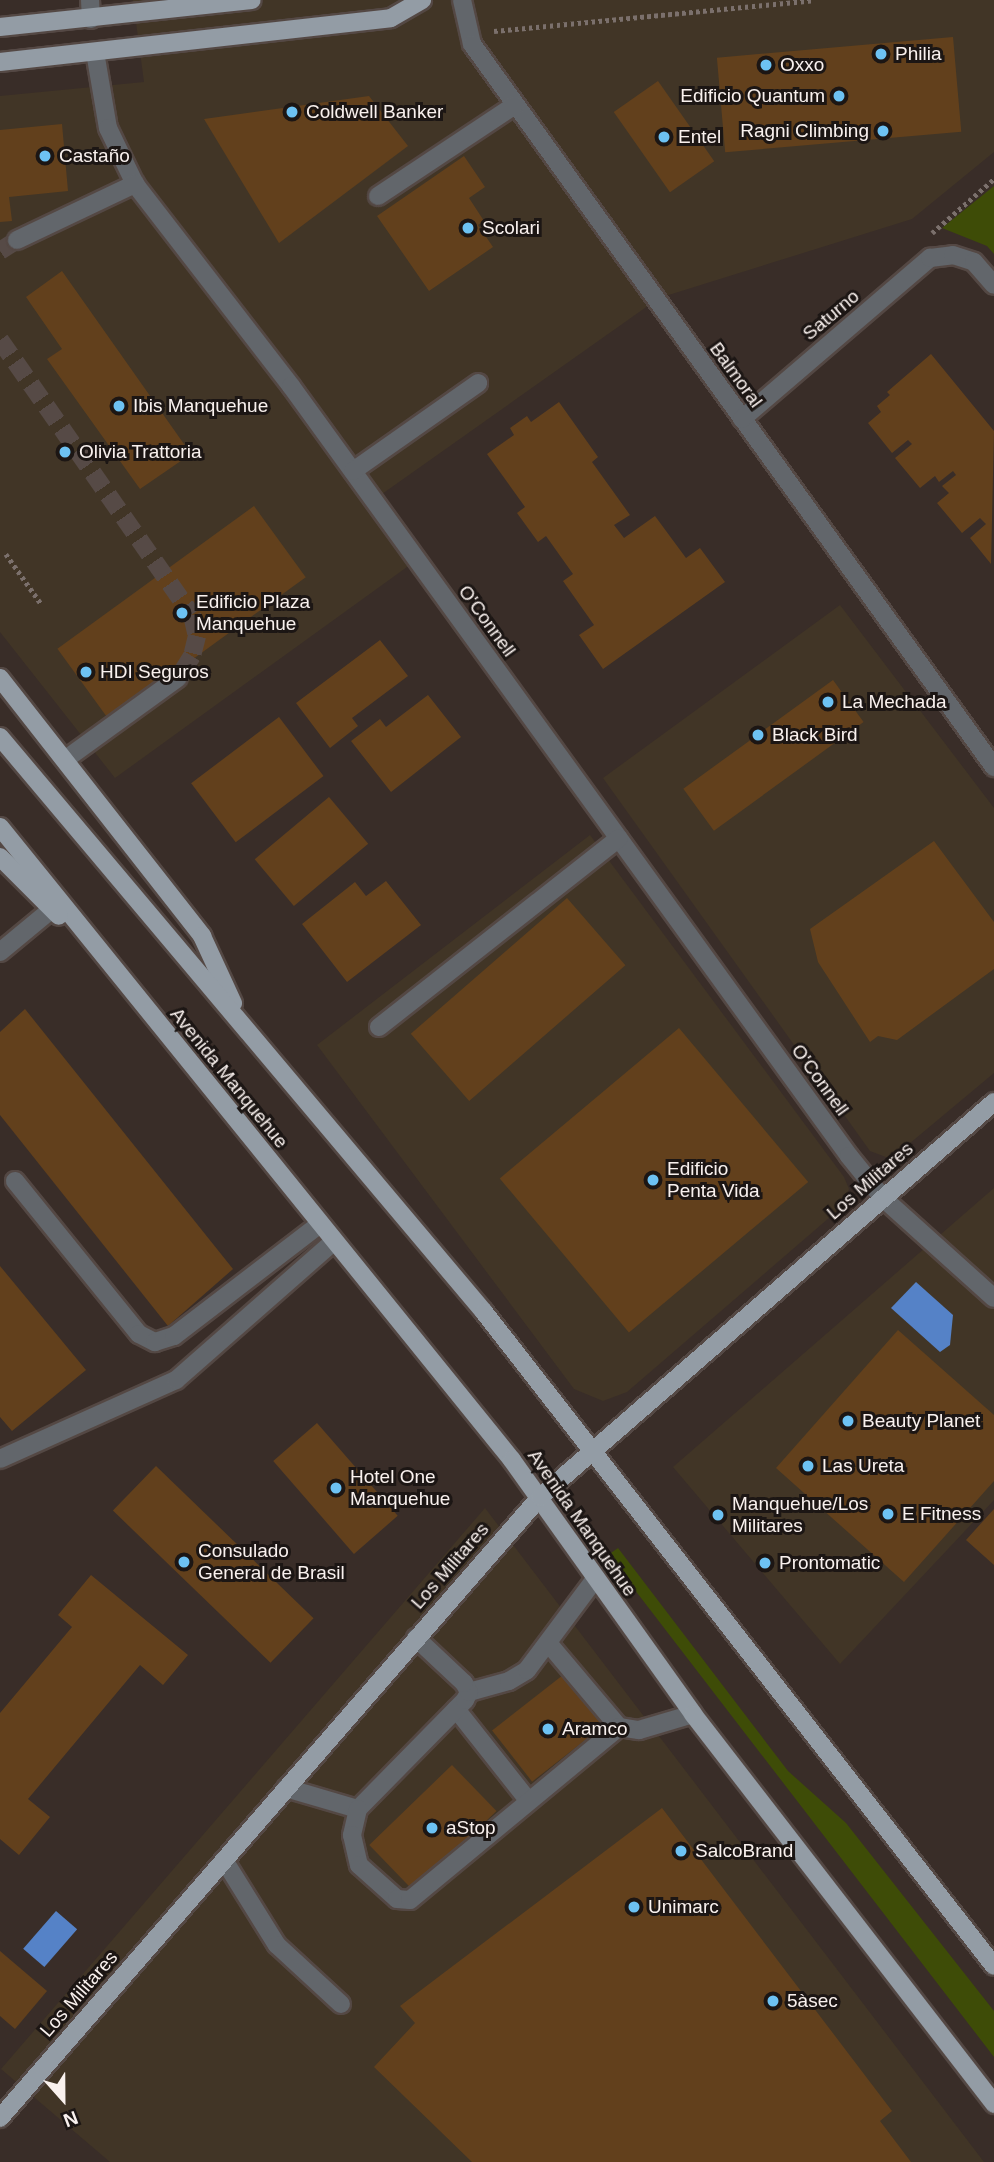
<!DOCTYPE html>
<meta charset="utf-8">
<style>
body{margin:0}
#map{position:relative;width:994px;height:2162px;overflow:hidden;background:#392d28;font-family:Helvetica,sans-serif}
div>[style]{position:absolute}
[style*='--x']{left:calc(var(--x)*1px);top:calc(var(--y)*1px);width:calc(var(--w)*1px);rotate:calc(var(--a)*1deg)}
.commercial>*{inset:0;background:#413526}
.green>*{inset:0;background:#3e4c07}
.water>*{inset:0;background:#5582c7;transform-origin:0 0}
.building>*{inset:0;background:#62401c;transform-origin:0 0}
.minor-tunnel>*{height:18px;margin-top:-9px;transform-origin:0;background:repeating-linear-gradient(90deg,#564a46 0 18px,transparent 0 27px)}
.path>*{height:4.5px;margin-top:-2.25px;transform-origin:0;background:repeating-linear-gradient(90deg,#7b706c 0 3.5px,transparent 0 7px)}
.roads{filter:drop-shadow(2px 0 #544844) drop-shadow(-2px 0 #544844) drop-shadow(0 2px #544844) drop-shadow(0 -2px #544844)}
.minor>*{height:18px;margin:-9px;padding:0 9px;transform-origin:9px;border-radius:9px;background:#62666b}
.major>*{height:18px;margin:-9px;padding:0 9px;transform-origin:9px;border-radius:9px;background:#939ca5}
.dots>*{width:19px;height:19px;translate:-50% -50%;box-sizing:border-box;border:4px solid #1c1614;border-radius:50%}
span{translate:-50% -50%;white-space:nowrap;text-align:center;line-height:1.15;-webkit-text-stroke:6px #1c1614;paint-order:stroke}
.poi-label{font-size:19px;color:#f9f1ee}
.left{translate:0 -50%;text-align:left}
.right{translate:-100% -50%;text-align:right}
.street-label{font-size:19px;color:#f9f1ee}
.north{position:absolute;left:28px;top:2064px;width:70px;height:70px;-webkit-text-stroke:5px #1c1614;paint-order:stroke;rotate:159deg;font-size:19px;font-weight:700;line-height:28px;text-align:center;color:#f9f1ee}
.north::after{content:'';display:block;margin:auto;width:24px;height:32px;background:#f9f1ee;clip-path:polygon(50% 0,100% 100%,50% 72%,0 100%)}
</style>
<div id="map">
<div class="commercial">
<div style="clip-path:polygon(133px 0,994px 0,994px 152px,912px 219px,659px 298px,382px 494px,425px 554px,115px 778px,0 632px,0 96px,144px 82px)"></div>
<div style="clip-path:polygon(840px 605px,994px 808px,994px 1073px,891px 1159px,870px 1151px,603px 778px)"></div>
<div style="clip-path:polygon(590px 835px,844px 1177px,849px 1189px,844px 1205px,627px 1392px,603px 1401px,574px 1389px,317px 1045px)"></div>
<div style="clip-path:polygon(994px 1188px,994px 1500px,840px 1664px,673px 1467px)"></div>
<div style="clip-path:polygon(485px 1508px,984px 2162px,110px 2162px,1px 2069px)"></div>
</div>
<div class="green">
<div style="clip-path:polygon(994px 186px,994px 254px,987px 246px,942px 228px)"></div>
<div style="clip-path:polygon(618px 1548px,788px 1771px,846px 1823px,994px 2011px,994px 2057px,608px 1555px)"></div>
</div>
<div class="water">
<div style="clip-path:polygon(916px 1282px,953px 1315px,950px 1345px,940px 1352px,891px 1308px)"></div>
<div style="left:56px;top:1911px;width:28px;height:50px;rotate:41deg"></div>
</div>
<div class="building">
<div style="left:953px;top:37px;width:95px;height:237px;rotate:85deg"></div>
<div style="left:658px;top:81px;width:98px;height:54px;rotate:55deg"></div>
<div style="clip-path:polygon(369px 96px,408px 146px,279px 243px,204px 119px)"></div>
<div style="clip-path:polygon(62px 124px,68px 191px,9px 197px,12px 221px,0 222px,0 130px)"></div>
<div style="clip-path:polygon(464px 156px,485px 187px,469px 198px,484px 221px,478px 225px,493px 247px,429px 291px,377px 216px)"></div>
<div style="clip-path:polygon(62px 271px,191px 454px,140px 489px,47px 359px,62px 349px,26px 297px)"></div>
<div style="clip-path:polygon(931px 354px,994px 431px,991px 564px,970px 538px,986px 524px,980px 518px,962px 533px,937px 503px,949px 493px,942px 486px,956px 475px,953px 471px,939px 482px,935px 476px,920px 488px,895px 458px,912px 444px,908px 440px,892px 453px,868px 423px,881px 412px,877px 406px,890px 395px,887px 392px)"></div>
<div style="clip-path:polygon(559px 402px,598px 457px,592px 462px,630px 515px,614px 525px,624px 538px,655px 516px,686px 558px,700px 548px,725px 582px,603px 669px,579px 635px,594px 625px,563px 581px,573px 574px,546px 536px,538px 542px,517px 513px,525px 507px,487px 454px,514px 435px,510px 428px,527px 416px,531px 422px)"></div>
<div style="left:254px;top:506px;width:88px;height:243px;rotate:54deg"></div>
<div style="clip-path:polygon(380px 640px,408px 676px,352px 718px,358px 726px,330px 748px,296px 703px)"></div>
<div style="left:833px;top:680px;width:52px;height:185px;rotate:54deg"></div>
<div style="clip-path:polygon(428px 695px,461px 737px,391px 792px,351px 741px,380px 719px,386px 727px)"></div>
<div style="left:279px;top:717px;width:74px;height:110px;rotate:53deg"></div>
<div style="left:329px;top:797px;width:61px;height:97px;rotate:50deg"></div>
<div style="clip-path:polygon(934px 841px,994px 922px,994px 969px,897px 1040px,878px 1036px,870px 1042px,818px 962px,810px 929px)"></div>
<div style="clip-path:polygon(386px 881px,421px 925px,347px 982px,302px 924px,355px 882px,366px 896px)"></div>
<div style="left:567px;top:898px;width:89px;height:207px;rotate:49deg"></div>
<div style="clip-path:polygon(25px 1009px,233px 1269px,168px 1326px,0 1115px,0 1032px)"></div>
<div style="left:679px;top:1028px;width:201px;height:234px;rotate:50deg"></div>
<div style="clip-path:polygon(0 1266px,86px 1370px,12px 1431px,0 1417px)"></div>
<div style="clip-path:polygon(898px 1330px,994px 1415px,994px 1481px,904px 1582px,776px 1468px)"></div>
<div style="left:317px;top:1423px;width:123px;height:58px;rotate:49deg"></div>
<div style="left:156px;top:1466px;width:219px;height:62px;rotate:44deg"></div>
<div style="clip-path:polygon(994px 1509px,994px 1565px,966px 1540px)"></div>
<div style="clip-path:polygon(91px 1575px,188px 1655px,163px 1685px,140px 1665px,28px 1799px,50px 1817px,19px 1855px,0 1839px,0 1713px,72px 1627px,58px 1615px)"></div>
<div style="left:563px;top:1675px;width:65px;height:90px;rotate:52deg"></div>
<div style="left:452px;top:1765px;width:64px;height:115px;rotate:46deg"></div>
<div style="clip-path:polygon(662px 1808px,892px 2111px,880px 2121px,911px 2162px,472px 2162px,374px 2067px,415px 2023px,400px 2006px)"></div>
<div style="clip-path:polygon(0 1951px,47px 1991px,15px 2029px,0 2016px)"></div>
</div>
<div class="minor-tunnel">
<div style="--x:0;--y:251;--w:20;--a:-33"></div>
<div style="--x:0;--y:340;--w:335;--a:55.1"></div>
<div style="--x:192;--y:615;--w:22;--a:77"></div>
<div style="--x:197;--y:636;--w:21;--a:104"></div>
<div style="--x:192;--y:656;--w:26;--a:122"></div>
</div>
<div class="path">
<div style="--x:494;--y:31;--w:321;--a:-5.5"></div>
<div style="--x:932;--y:233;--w:82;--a:-41.1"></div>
<div style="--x:6;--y:554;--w:62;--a:54.8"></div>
</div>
<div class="roads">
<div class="minor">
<div style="--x:90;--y:0;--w:19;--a:87"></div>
<div style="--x:462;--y:0;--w:45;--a:77.2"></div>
<div style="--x:472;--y:44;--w:892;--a:54.17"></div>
<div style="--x:95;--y:52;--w:77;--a:80.3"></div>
<div style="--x:108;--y:128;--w:62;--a:64.3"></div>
<div style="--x:135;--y:184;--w:255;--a:52.3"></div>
<div style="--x:291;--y:386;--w:951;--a:54.07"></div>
<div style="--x:849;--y:1156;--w:54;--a:51"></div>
<div style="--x:883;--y:1198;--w:149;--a:42"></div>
<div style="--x:378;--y:196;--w:164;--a:-33.6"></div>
<div style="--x:17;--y:240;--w:131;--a:-25.4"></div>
<div style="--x:742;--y:419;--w:248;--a:-40.6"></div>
<div style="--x:930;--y:258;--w:23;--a:-7"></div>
<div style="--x:953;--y:255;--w:22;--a:18"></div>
<div style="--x:974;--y:262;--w:30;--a:49"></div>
<div style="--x:353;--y:471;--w:153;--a:-35.1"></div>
<div style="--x:66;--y:759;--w:138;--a:-35.9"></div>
<div style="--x:0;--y:952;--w:67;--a:-39.6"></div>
<div style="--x:379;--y:1027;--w:305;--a:-38.2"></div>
<div style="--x:15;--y:1181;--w:197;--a:51"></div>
<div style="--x:139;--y:1334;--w:18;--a:27"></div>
<div style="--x:155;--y:1342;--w:20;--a:-18"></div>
<div style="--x:174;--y:1336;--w:184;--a:-37.5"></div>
<div style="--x:0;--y:1459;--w:193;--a:-24.2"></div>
<div style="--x:176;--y:1380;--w:210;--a:-41.3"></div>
<div style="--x:549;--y:1644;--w:109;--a:49.9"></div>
<div style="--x:619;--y:1727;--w:20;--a:9"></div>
<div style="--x:639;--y:1730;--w:56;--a:-16.5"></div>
<div style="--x:469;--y:1692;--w:41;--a:-15.4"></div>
<div style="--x:509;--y:1681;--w:21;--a:-31"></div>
<div style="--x:527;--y:1670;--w:114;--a:-53.2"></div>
<div style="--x:456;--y:1709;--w:115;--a:51.7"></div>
<div style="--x:286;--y:1788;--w:75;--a:16.3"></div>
<div style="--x:358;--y:1809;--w:153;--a:-45.5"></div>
<div style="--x:465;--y:1700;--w:9;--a:-63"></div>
<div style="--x:469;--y:1692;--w:10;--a:-119"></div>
<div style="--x:464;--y:1683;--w:66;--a:-136.8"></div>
<div style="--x:358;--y:1809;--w:27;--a:103"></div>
<div style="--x:352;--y:1835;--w:31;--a:77"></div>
<div style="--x:359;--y:1865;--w:51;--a:41.8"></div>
<div style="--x:397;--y:1899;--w:13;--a:4"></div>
<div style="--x:410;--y:1900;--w:271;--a:-39.6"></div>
<div style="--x:224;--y:1860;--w:100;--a:58.1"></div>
<div style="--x:277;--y:1945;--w:87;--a:42.7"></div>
</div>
<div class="major">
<div style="--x:0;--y:27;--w:253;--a:-6.1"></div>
<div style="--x:0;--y:62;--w:393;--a:-6.4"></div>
<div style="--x:391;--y:18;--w:36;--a:-30"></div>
<div style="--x:0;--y:678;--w:328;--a:51.9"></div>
<div style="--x:202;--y:936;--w:74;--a:65.2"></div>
<div style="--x:0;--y:737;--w:752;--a:49.91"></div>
<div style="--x:484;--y:1312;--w:829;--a:52.05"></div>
<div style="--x:0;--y:827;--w:814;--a:51.03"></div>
<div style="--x:512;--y:1460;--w:312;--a:54.5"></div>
<div style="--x:693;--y:1714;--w:493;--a:52.3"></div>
<div style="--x:0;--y:857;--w:83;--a:45"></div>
<div style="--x:0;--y:2118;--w:823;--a:-48.99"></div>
<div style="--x:540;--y:1497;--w:602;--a:-41.02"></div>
</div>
</div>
<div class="dots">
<div style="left:881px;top:54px;background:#6dc2f3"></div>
<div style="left:766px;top:65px;background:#6dc2f3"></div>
<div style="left:839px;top:96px;background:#6dc2f3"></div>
<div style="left:292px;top:112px;background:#6dc2f3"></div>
<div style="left:883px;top:131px;background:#6dc2f3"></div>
<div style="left:664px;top:137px;background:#6dc2f3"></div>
<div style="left:45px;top:156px;background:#6dc2f3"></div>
<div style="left:468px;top:228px;background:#6dc2f3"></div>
<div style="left:119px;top:406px;background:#6dc2f3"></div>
<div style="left:65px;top:452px;background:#6dc2f3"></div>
<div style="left:182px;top:613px;background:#6dc2f3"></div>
<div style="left:86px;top:672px;background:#6dc2f3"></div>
<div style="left:828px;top:702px;background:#6dc2f3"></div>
<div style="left:758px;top:735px;background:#6dc2f3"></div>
<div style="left:653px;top:1180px;background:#6dc2f3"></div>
<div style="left:848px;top:1421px;background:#6dc2f3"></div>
<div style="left:808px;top:1466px;background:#6dc2f3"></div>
<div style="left:336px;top:1488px;background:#6dc2f3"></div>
<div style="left:888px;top:1514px;background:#6dc2f3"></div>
<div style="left:718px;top:1515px;background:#6dc2f3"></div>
<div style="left:184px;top:1562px;background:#6dc2f3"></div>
<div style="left:765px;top:1563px;background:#6dc2f3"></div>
<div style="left:548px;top:1729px;background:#6dc2f3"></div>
<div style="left:432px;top:1828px;background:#6dc2f3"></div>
<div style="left:681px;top:1851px;background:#6dc2f3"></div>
<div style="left:634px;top:1907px;background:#6dc2f3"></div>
<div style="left:773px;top:2001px;background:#6dc2f3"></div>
</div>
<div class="poi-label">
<span class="left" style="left:895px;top:54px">Philia</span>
<span class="left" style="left:780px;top:65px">Oxxo</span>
<span class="right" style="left:825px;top:96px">Edificio Quantum</span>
<span class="left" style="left:306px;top:112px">Coldwell Banker</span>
<span class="right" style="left:869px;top:131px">Ragni Climbing</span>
<span class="left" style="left:678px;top:137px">Entel</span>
<span class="left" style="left:59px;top:156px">Castaño</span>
<span class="left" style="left:482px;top:228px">Scolari</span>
<span class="left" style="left:133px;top:406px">Ibis Manquehue</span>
<span class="left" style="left:79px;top:452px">Olivia Trattoria</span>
<span class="left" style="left:196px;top:613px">Edificio Plaza<br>Manquehue</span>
<span class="left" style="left:100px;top:672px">HDI Seguros</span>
<span class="left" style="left:842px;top:702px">La Mechada</span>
<span class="left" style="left:772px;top:735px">Black Bird</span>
<span class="left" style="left:667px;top:1180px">Edificio<br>Penta Vida</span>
<span class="left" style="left:862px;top:1421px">Beauty Planet</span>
<span class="left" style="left:822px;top:1466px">Las Ureta</span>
<span class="left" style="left:350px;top:1488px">Hotel One<br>Manquehue</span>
<span class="left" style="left:732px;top:1515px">Manquehue/Los<br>Militares</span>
<span class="left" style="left:902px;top:1514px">E Fitness</span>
<span class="left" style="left:198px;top:1562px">Consulado<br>General de Brasil</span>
<span class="left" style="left:779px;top:1563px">Prontomatic</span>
<span class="left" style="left:562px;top:1729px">Aramco</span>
<span class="left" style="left:446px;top:1828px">aStop</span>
<span class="left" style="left:695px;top:1851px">SalcoBrand</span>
<span class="left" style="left:648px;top:1907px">Unimarc</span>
<span class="left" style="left:787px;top:2001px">5àsec</span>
</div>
<div class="street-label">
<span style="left:831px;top:315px;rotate:-40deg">Saturno</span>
<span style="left:736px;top:375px;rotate:54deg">Balmoral</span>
<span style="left:487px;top:621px;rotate:54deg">O'Connell</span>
<span style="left:229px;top:1078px;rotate:51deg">Avenida Manquehue</span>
<span style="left:820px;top:1080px;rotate:54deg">O'Connell</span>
<span style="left:870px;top:1181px;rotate:-41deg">Los Militares</span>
<span style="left:582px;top:1523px;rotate:55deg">Avenida Manquehue</span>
<span style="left:450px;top:1566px;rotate:-49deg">Los Militares</span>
<span style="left:79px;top:1994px;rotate:-49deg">Los Militares</span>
</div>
<div class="north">N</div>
</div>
